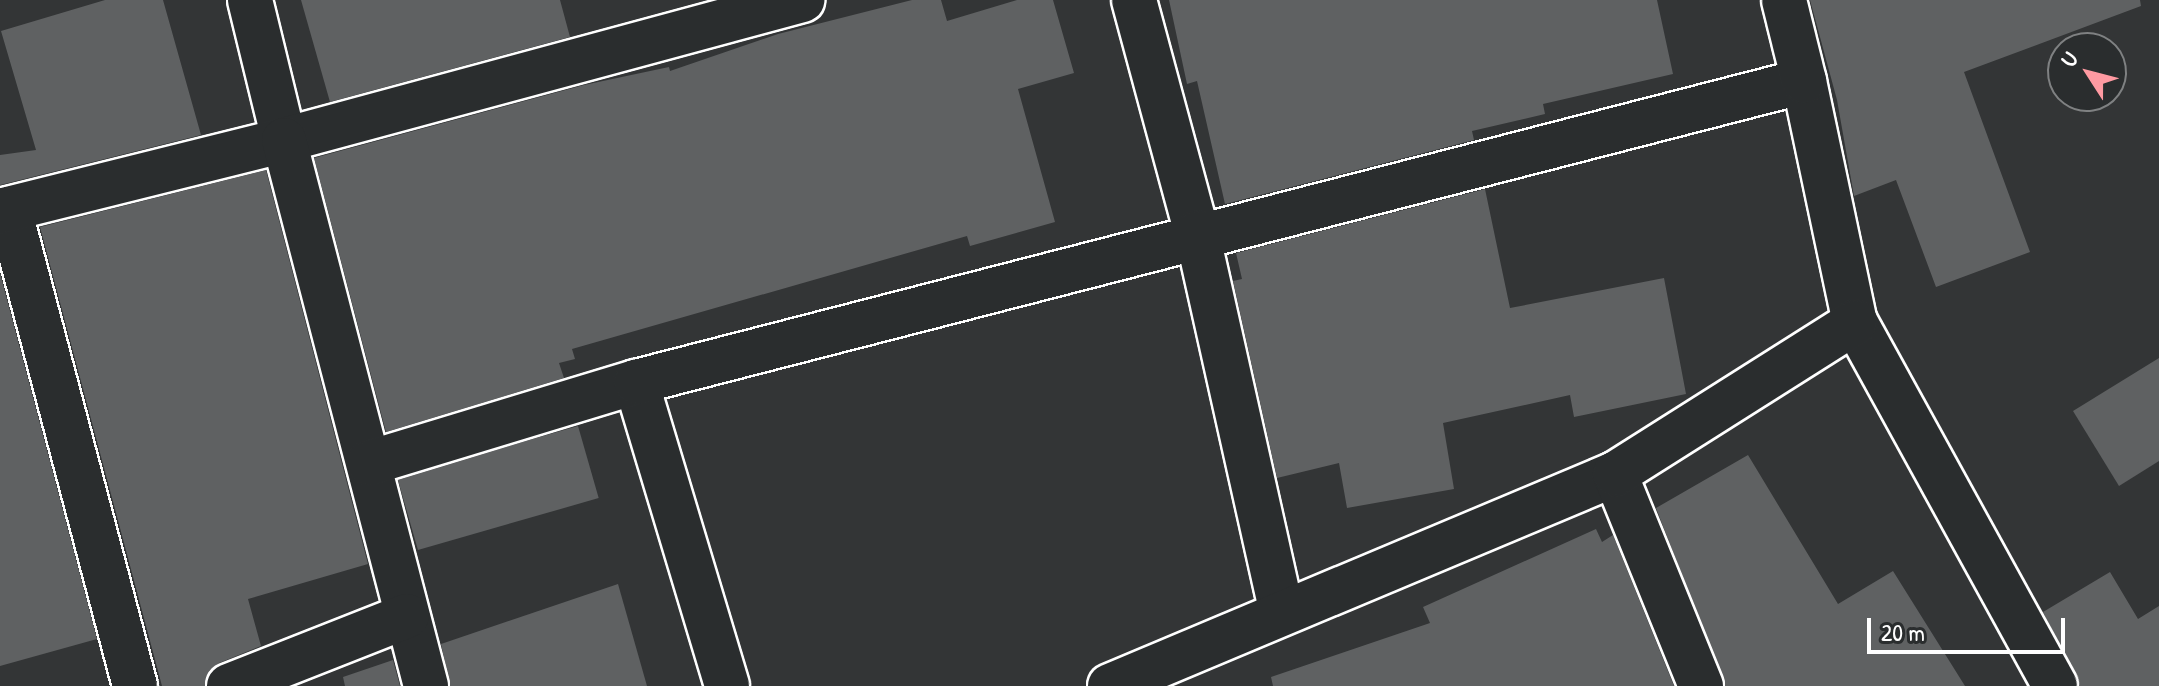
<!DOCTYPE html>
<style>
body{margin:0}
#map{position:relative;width:2159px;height:686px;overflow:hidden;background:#333536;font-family:"Patrick Hand",sans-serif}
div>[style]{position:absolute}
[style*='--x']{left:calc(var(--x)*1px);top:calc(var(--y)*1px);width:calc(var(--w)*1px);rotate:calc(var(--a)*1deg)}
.building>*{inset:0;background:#5f6162;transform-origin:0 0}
.roads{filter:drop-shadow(2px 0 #fff) drop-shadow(-2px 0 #fff) drop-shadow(0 2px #fff) drop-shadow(0 -2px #fff)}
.minor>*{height:44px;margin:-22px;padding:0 22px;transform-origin:22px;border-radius:22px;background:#2a2d2e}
span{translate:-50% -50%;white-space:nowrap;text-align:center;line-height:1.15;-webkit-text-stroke:8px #2a2d2e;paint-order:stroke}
.north{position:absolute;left:2047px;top:32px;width:80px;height:80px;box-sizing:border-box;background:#2a2d2e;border:2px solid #7f8182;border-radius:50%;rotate:306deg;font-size:22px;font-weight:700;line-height:32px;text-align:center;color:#fff}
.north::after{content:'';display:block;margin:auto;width:28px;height:36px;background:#ff9aa2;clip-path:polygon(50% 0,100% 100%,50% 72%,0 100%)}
.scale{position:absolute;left:1867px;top:618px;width:198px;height:36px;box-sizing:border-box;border:4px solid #fff;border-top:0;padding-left:10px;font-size:24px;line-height:28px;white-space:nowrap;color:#fff;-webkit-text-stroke:6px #2a2d2e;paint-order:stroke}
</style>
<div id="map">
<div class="building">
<div style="clip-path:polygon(105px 0,163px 0,201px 135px,0 185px,0 155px,36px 150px,1px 31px)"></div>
<div style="clip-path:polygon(301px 0,560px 0,570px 37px,330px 102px)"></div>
<div style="clip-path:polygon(912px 0,941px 0,947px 21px,1017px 0,1053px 0,1074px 73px,1018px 89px,1055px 222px,970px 246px,967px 236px,572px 349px,575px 359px,559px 363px,564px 378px,386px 432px,314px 158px,584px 85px,669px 67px,670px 71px,778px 34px)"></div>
<div style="clip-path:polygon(1169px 0,1657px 0,1673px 74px,1543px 104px,1545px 114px,1472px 131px,1474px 140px,1225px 204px,1197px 81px,1187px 84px)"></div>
<div style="clip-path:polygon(1810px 0,2140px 0,2141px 6px,1964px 72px,2030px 252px,1936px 287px,1896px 180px,1854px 196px,1837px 100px)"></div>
<div style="clip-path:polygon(266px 170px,368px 564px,248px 599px,261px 646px,219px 663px,209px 671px,205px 686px,162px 686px,40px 227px)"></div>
<div style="clip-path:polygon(1485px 189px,1510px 308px,1664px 278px,1686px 394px,1574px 417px,1570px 395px,1443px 423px,1454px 489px,1347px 508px,1339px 463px,1277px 478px,1233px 281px,1242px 279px,1236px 253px)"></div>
<div style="clip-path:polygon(0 273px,97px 639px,0 666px)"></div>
<div style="clip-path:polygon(2159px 358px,2159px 461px,2119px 486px,2073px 411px)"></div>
<div style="left:578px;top:426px;width:75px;height:188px;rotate:74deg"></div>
<div style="clip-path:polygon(1748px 455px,1838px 604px,1893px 571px,1965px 686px,1725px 686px,1656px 508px)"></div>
<div style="clip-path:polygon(1596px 529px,1602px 542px,1613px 535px,1674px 686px,1273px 686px,1271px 677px,1430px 623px,1423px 607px)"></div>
<div style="clip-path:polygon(2110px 572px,2138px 619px,2159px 606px,2159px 686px,2080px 686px,2043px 612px)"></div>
<div style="clip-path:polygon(618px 584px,647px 686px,450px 686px,441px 644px)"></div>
<div style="clip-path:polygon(393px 660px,400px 686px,345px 686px,343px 677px)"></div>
</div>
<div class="roads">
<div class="minor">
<div style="--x:250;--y:0;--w:144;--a:76.3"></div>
<div style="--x:284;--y:140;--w:537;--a:-15.12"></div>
<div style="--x:1134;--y:0;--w:241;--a:74.9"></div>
<div style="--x:1197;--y:233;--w:386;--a:77.4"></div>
<div style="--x:1804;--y:81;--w:246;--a:78.1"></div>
<div style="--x:1855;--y:322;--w:415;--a:61.2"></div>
<div style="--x:9;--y:209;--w:493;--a:75.2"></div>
<div style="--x:0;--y:211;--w:293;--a:-14"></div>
<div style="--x:284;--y:140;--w:564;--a:75.42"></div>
<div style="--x:636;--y:382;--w:317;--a:73.3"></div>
<div style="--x:369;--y:463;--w:279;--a:-16.9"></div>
<div style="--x:636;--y:382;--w:1206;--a:-14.45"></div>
<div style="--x:1804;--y:81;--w:83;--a:-103.9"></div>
<div style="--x:229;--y:686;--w:191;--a:-21.5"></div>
<div style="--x:1110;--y:686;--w:548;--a:-22.77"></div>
<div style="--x:1701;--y:686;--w:229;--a:-112.1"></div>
<div style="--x:1615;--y:474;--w:284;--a:-32.3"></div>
</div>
</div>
<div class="north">U</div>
<div class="scale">20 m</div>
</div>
